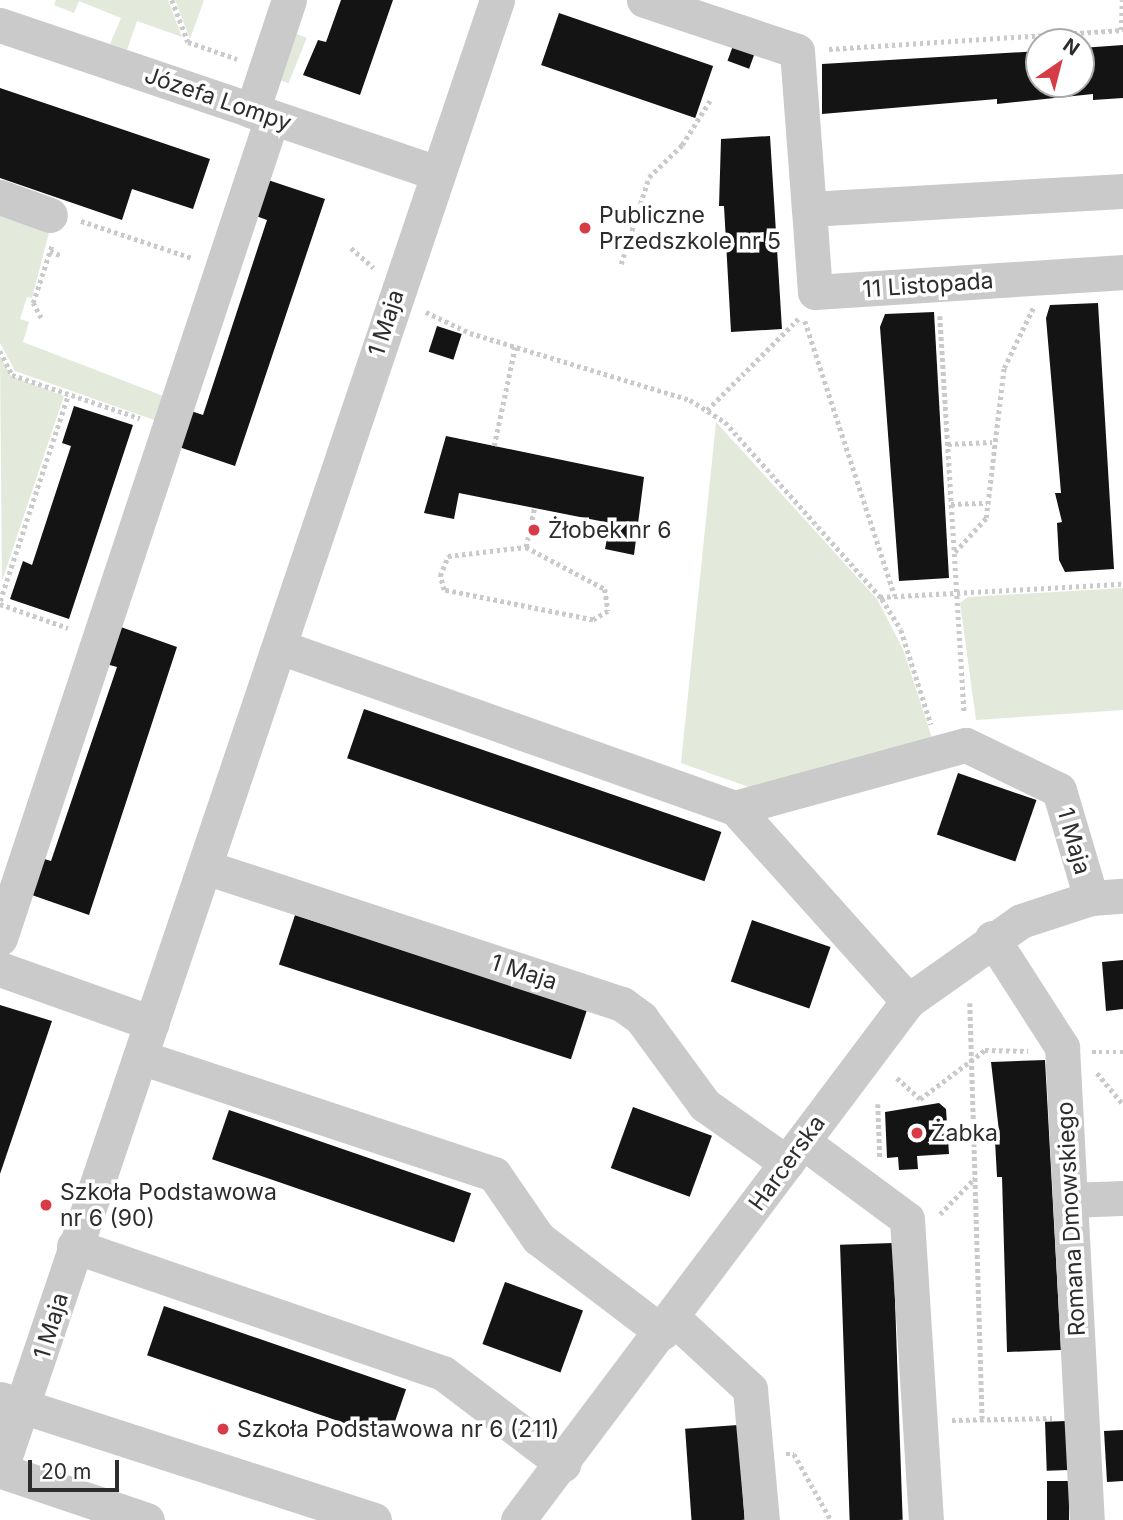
<!DOCTYPE html>
<meta charset="utf-8">
<style>
body{margin:0}
#map{position:relative;width:1123px;height:1520px;overflow:hidden;background:#fff;font-family:Inter,sans-serif}
div>[style]{position:absolute}
[style*='--x']{left:calc(var(--x)*1px);top:calc(var(--y)*1px);width:calc(var(--w)*1px);rotate:calc(var(--a)*1deg)}
.green>*{inset:0;background:#e3eadc;transform-origin:0 0}
.building>*{inset:0;background:#141414;transform-origin:0 0}
.path>*{height:4.5px;margin-top:-2.25px;transform-origin:0;background:repeating-linear-gradient(90deg,#cacaca 0 3.5px,transparent 0 7px)}
.minor>*{height:35px;margin:-17.5px;padding:0 17.5px;transform-origin:17.5px;border-radius:17.5px;background:#cacaca}
.dots>*{width:19px;height:19px;translate:-50% -50%;box-sizing:border-box;border:4px solid #fff;border-radius:50%}
span{translate:-50% -50%;white-space:nowrap;text-align:center;line-height:1.15;-webkit-text-stroke:7px #fff;paint-order:stroke}
.street-label{font-size:23px;color:#2d2d2d}
.poi-label{font-size:23px;color:#2d2d2d}
.left{translate:0 -50%;text-align:left}
.north{position:absolute;left:1025px;top:28px;width:70px;height:70px;box-sizing:border-box;background:#fff;border:2px solid #ababab;border-radius:50%;rotate:35deg;font-size:19px;font-weight:700;line-height:28px;text-align:center;color:#2d2d2d}
.north::after{content:'';display:block;margin:auto;width:24px;height:32px;background:#d73c46;clip-path:polygon(50% 0,100% 100%,50% 72%,0 100%)}
.scale{position:absolute;left:28px;top:1460px;width:91px;height:32px;box-sizing:border-box;border:4px solid #2d2d2d;border-top:0;padding-left:9px;font-size:21px;line-height:24px;white-space:nowrap;color:#2d2d2d;-webkit-text-stroke:5px #fff;paint-order:stroke}
</style>
<div id="map">
<div class="green">
<div style="clip-path:polygon(56px 0,168px 0,182px 37px,137px 21px,127px 50px,110px 44px,121px 18px,79px 1px,74px 13px,54px 5px)"></div>
<div style="clip-path:polygon(175px 0,204px 0,190px 39px)"></div>
<div style="left:292px;top:32px;width:16px;height:49px;rotate:22deg"></div>
<div style="clip-path:polygon(0 207px,51px 225px,32px 298px,27px 297px,20px 319px,29px 322px,23px 342px,166px 397px,157px 421px,15px 371px,0 343px)"></div>
<div style="clip-path:polygon(0 356px,11px 376px,64px 396px,2px 581px)"></div>
<div style="clip-path:polygon(716px 422px,877px 599px,903px 649px,932px 738px,763px 792px,681px 763px)"></div>
<div style="clip-path:polygon(1123px 588px,1123px 710px,976px 720px,960px 603px,968px 597px)"></div>
</div>
<div class="building">
<div style="clip-path:polygon(341px 0,393px 0,360px 95px,303px 75px,318px 40px,326px 42px)"></div>
<div style="left:559px;top:13px;width:163px;height:55px;rotate:19deg"></div>
<div style="left:734px;top:43px;width:23px;height:19px;rotate:20deg"></div>
<div style="clip-path:polygon(1123px 45px,1123px 98px,1093px 100px,1093px 94px,997px 104px,997px 99px,822px 114px,822px 64px,1039px 51px,1039px 84px,1081px 84px,1081px 48px)"></div>
<div style="clip-path:polygon(0 88px,210px 159px,193px 209px,132px 189px,122px 220px,0 178px)"></div>
<div style="clip-path:polygon(770px 136px,782px 329px,731px 332px,724px 206px,719px 206px,721px 139px)"></div>
<div style="clip-path:polygon(268px 180px,325px 199px,235px 466px,179px 447px,191px 411px,203px 415px,267px 220px,256px 216px)"></div>
<div style="clip-path:polygon(1098px 303px,1114px 569px,1065px 572px,1059px 560px,1057px 523px,1062px 522px,1055px 493px,1061px 493px,1046px 318px,1050px 305px)"></div>
<div style="clip-path:polygon(934px 312px,949px 578px,899px 581px,880px 327px,885px 314px)"></div>
<div style="left:437px;top:326px;width:26px;height:27px;rotate:18deg"></div>
<div style="clip-path:polygon(74px 406px,133px 425px,69px 619px,10px 599px,23px 561px,32px 565px,71px 446px,62px 443px)"></div>
<div style="clip-path:polygon(446px 436px,644px 477px,634px 555px,605px 549px,610px 523px,459px 493px,454px 519px,424px 513px)"></div>
<div style="clip-path:polygon(118px 626px,177px 647px,89px 915px,29px 894px,41px 858px,51px 861px,117px 667px,106px 664px)"></div>
<div style="left:364px;top:709px;width:378px;height:52px;rotate:19deg"></div>
<div style="left:958px;top:773px;width:83px;height:65px;rotate:19deg"></div>
<div style="left:295px;top:915px;width:307px;height:52px;rotate:18deg"></div>
<div style="left:752px;top:920px;width:83px;height:65px;rotate:19deg"></div>
<div style="clip-path:polygon(1123px 960px,1123px 1009px,1106px 1011px,1102px 962px)"></div>
<div style="clip-path:polygon(0 1005px,52px 1021px,0 1174px)"></div>
<div style="clip-path:polygon(1045px 1060px,1061px 1350px,1007px 1352px,1002px 1177px,997px 1177px,995px 1141px,1000px 1140px,991px 1062px)"></div>
<div style="clip-path:polygon(939px 1103px,946px 1109px,949px 1154px,917px 1156px,918px 1169px,899px 1170px,898px 1157px,887px 1158px,885px 1112px)"></div>
<div style="left:633px;top:1107px;width:84px;height:65px;rotate:20deg"></div>
<div style="left:229px;top:1110px;width:256px;height:52px;rotate:19deg"></div>
<div style="left:893px;top:1243px;width:277px;height:53px;rotate:88deg"></div>
<div style="left:505px;top:1282px;width:83px;height:66px;rotate:20deg"></div>
<div style="left:164px;top:1306px;width:256px;height:52px;rotate:19deg"></div>
<div style="left:1067px;top:1421px;width:49px;height:22px;rotate:88deg"></div>
<div style="left:738px;top:1425px;width:95px;height:53px;rotate:86deg"></div>
<div style="clip-path:polygon(1123px 1430px,1123px 1481px,1107px 1482px,1104px 1431px)"></div>
<div style="left:1047px;top:1481px;width:22px;height:39px"></div>
</div>
<div class="path">
<div style="--x:172;--y:0;--w:45;--a:69.1"></div>
<div style="--x:188;--y:42;--w:52;--a:19.1"></div>
<div style="--x:1121;--y:30;--w:30;--a:-88"></div>
<div style="--x:829;--y:49;--w:295;--a:-3.7"></div>
<div style="--x:81;--y:221;--w:117;--a:18.4"></div>
<div style="--x:351;--y:248;--w:30;--a:41"></div>
<div style="--x:50;--y:251;--w:11;--a:22"></div>
<div style="--x:621;--y:264;--w:91;--a:-72.2"></div>
<div style="--x:649;--y:177;--w:46;--a:-44.1"></div>
<div style="--x:682;--y:145;--w:54;--a:-57.8"></div>
<div style="--x:426;--y:312;--w:49;--a:25.5"></div>
<div style="--x:470;--y:333;--w:230;--a:16.9"></div>
<div style="--x:690;--y:400;--w:41;--a:32.2"></div>
<div style="--x:725;--y:422;--w:237;--a:48.4"></div>
<div style="--x:882;--y:599;--w:36;--a:58"></div>
<div style="--x:901;--y:630;--w:99;--a:72.3"></div>
<div style="--x:940;--y:316;--w:398;--a:86.5"></div>
<div style="--x:41;--y:318;--w:17;--a:-118"></div>
<div style="--x:33;--y:303;--w:61;--a:-71.9"></div>
<div style="--x:805;--y:321;--w:289;--a:71.9"></div>
<div style="--x:0;--y:351;--w:27;--a:63"></div>
<div style="--x:12;--y:375;--w:135;--a:18.6"></div>
<div style="--x:707;--y:410;--w:129;--a:-45"></div>
<div style="--x:948;--y:444;--w:44;--a:-2.6"></div>
<div style="--x:494;--y:446;--w:101;--a:-78"></div>
<div style="--x:951;--y:504;--w:36;--a:-2"></div>
<div style="--x:526;--y:547;--w:89;--a:28"></div>
<div style="--x:605;--y:589;--w:22;--a:82"></div>
<div style="--x:608;--y:611;--w:17;--a:149"></div>
<div style="--x:593;--y:620;--w:152;--a:-168.6"></div>
<div style="--x:444;--y:590;--w:15;--a:-106"></div>
<div style="--x:440;--y:576;--w:22;--a:-68"></div>
<div style="--x:448;--y:556;--w:79;--a:-6.6"></div>
<div style="--x:526;--y:547;--w:39;--a:-78"></div>
<div style="--x:955;--y:552;--w:46;--a:-47.6"></div>
<div style="--x:986;--y:518;--w:151;--a:-83.2"></div>
<div style="--x:1004;--y:368;--w:67;--a:-64.2"></div>
<div style="--x:880;--y:597;--w:243;--a:-3.1"></div>
<div style="--x:0;--y:601;--w:217;--a:-71.7"></div>
<div style="--x:0;--y:604;--w:72;--a:19.4"></div>
<div style="--x:970;--y:1003;--w:416;--a:88.3"></div>
<div style="--x:1092;--y:1052;--w:31;--a:0"></div>
<div style="--x:1097;--y:1073;--w:40;--a:50"></div>
<div style="--x:897;--y:1078;--w:31;--a:42"></div>
<div style="--x:920;--y:1099;--w:81;--a:-37"></div>
<div style="--x:985;--y:1050;--w:43;--a:1.3"></div>
<div style="--x:878;--y:1104;--w:54;--a:87.9"></div>
<div style="--x:940;--y:1214;--w:50;--a:-45.8"></div>
<div style="--x:952;--y:1420;--w:100;--a:-1.1"></div>
<div style="--x:786;--y:1454;--w:8;--a:0"></div>
<div style="--x:794;--y:1454;--w:76;--a:60.7"></div>
</div>
<div class="minor">
<div style="--x:644;--y:0;--w:161;--a:18.4"></div>
<div style="--x:797;--y:51;--w:158;--a:85.7"></div>
<div style="--x:809;--y:209;--w:315;--a:-3.3"></div>
<div style="--x:0;--y:25;--w:461;--a:18.7"></div>
<div style="--x:252;--y:111;--w:117;--a:-71.6"></div>
<div style="--x:0;--y:197;--w:53;--a:19.8"></div>
<div style="--x:809;--y:209;--w:83;--a:85.9"></div>
<div style="--x:815;--y:292;--w:309;--a:-3.7"></div>
<div style="--x:280;--y:647;--w:483;--a:19.5"></div>
<div style="--x:735;--y:808;--w:239;--a:-15.3"></div>
<div style="--x:966;--y:745;--w:103;--a:25.8"></div>
<div style="--x:1059;--y:790;--w:113;--a:73.5"></div>
<div style="--x:735;--y:808;--w:259;--a:48.1"></div>
<div style="--x:205;--y:867;--w:439;--a:18.2"></div>
<div style="--x:622;--y:1004;--w:24;--a:36"></div>
<div style="--x:641;--y:1018;--w:108;--a:53.7"></div>
<div style="--x:705;--y:1105;--w:100;--a:35.3"></div>
<div style="--x:0;--y:938;--w:864;--a:-71.65"></div>
<div style="--x:992;--y:938;--w:130;--a:57.3"></div>
<div style="--x:1062;--y:1047;--w:474;--a:87"></div>
<div style="--x:0;--y:969;--w:161;--a:19.6"></div>
<div style="--x:140;--y:1057;--w:373;--a:18.3"></div>
<div style="--x:494;--y:1174;--w:78;--a:55.5"></div>
<div style="--x:538;--y:1238;--w:156;--a:37.2"></div>
<div style="--x:803;--y:1142;--w:129;--a:36.5"></div>
<div style="--x:907;--y:1219;--w:302;--a:86.4"></div>
<div style="--x:1070;--y:1200;--w:53;--a:-2.2"></div>
<div style="--x:74;--y:1246;--w:390;--a:19"></div>
<div style="--x:443;--y:1373;--w:151;--a:37.2"></div>
<div style="--x:673;--y:1318;--w:105;--a:42.7"></div>
<div style="--x:750;--y:1389;--w:132;--a:84.8"></div>
<div style="--x:0;--y:1399;--w:393;--a:17.9"></div>
<div style="--x:0;--y:1471;--w:1553;--a:-71.33"></div>
<div style="--x:2;--y:1471;--w:153;--a:18.7"></div>
<div style="--x:518;--y:1520;--w:649;--a:-53.08"></div>
<div style="--x:908;--y:1001;--w:138;--a:-35.3"></div>
<div style="--x:1021;--y:921;--w:74;--a:-18.2"></div>
<div style="--x:1091;--y:898;--w:32;--a:-4"></div>
</div>
<div class="dots">
<div style="left:585px;top:228px;background:#d73c46"></div>
<div style="left:534px;top:530px;background:#d73c46"></div>
<div style="left:917px;top:1133px;background:#d73c46"></div>
<div style="left:46px;top:1205px;background:#d73c46"></div>
<div style="left:223px;top:1429px;background:#d73c46"></div>
</div>
<div class="street-label">
<span style="left:218px;top:99px;rotate:19deg">Józefa Lompy</span>
<span style="left:928px;top:285px;rotate:-4deg">11 Listopada</span>
<span style="left:386px;top:323px;rotate:-72deg">1 Maja</span>
<span style="left:1074px;top:841px;rotate:74deg">1 Maja</span>
<span style="left:524px;top:972px;rotate:18deg">1 Maja</span>
<span style="left:787px;top:1163px;rotate:-54deg">Harcerska</span>
<span style="left:1071px;top:1219px;rotate:-93deg">Romana Dmowskiego</span>
<span style="left:51px;top:1326px;rotate:-73deg">1 Maja</span>
</div>
<div class="poi-label">
<span class="left" style="left:599px;top:228px">Publiczne<br>Przedszkole nr 5</span>
<span class="left" style="left:548px;top:530px">Żłobek nr 6</span>
<span class="left" style="left:931px;top:1133px">Żabka</span>
<span class="left" style="left:60px;top:1205px">Szkoła Podstawowa<br>nr 6 (90)</span>
<span class="left" style="left:237px;top:1429px">Szkoła Podstawowa nr 6 (211)</span>
</div>
<div class="north">N</div>
<div class="scale">20 m</div>
</div>
